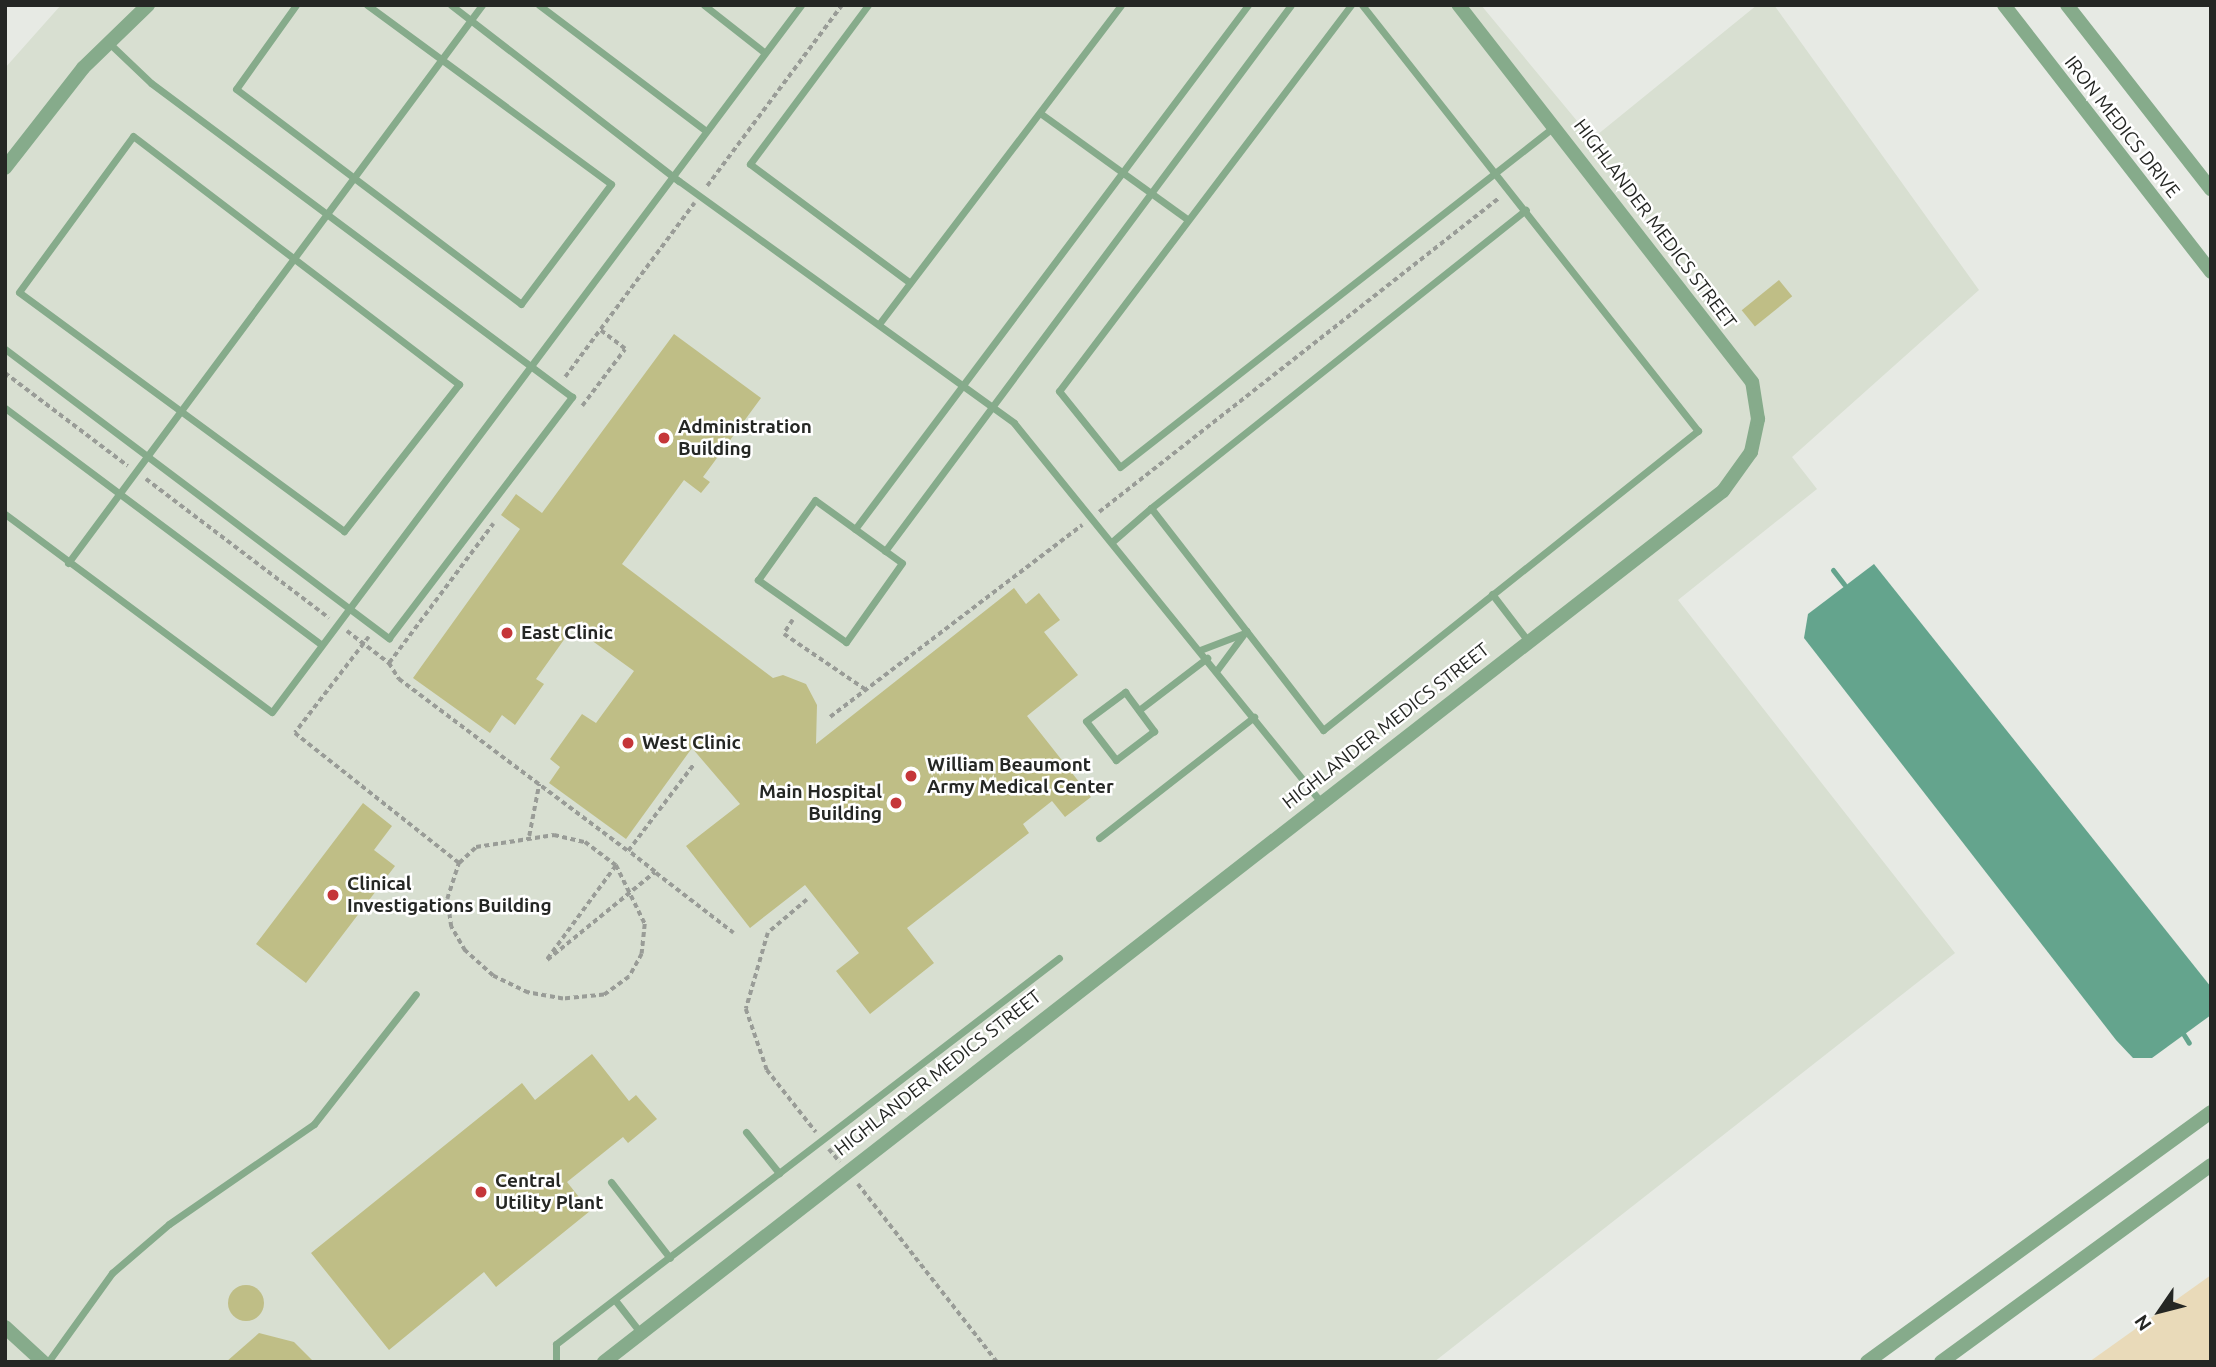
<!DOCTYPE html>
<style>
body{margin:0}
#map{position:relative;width:2216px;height:1367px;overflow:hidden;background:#e7eae4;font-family:Ubuntu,sans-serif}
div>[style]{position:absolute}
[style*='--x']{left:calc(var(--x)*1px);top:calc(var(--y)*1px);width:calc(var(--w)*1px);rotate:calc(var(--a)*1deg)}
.built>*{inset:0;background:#d8dfd1}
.green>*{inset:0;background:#e9dab9}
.water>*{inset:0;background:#64a48d}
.stream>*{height:5px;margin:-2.5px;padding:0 2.5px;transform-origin:2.5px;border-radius:2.5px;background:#64a48d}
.building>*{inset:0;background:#bfbe86;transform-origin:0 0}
.round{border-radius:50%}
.path>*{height:3.5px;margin-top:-1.75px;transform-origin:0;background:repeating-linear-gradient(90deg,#999c97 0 5px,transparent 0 8.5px)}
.lane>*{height:7px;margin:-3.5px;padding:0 3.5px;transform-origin:3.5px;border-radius:3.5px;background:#86ab8b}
.street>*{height:14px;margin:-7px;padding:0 7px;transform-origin:7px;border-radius:7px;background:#86ab8b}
.dots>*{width:19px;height:19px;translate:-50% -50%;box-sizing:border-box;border:4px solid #fff;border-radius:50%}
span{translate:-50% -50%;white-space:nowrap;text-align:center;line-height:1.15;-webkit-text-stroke:5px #fff;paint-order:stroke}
.street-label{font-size:19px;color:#252724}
.poi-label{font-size:19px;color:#252724;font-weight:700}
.left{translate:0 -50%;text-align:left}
.right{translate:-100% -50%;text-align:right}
.frame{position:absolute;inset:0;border:7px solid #252724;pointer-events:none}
.north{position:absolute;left:2125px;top:1276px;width:70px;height:70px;-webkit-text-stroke:5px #fff;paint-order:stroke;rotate:235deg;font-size:19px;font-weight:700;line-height:28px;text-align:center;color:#252724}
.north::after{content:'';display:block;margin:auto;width:24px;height:32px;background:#252724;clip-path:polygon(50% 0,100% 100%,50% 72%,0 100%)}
</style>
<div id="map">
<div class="built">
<div style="clip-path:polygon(61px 5px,1481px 5px,1592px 139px,1757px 5px,1774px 5px,1979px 290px,1792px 457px,1817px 489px,1678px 600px,1955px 953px,1434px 1362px,5px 1362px,5px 68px)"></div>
</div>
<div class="green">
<div style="clip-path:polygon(2211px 1275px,2211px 1362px,2089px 1362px)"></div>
</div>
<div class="water">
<div style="clip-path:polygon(1874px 564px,2211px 987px,2211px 1015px,2152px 1058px,2133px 1058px,2116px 1040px,1804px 638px,1808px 614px)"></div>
</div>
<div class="stream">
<div style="--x:1833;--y:570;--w:18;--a:52"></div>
<div style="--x:2184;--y:1035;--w:9;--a:58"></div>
</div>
<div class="building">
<div style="left:1779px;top:280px;width:21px;height:48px;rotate:51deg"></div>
<div style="clip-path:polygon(674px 334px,761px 398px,703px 477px,710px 482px,701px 493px,684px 480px,622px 564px,773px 678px,783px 675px,806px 684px,817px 705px,816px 744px,1014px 588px,1026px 604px,1039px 593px,1060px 620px,1044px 632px,1078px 675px,1027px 716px,1091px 797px,1065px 817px,1052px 801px,1023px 824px,1029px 833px,907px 928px,934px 963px,870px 1014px,836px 971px,859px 953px,805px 885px,750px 928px,686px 846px,740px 804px,692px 748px,626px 839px,549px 783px,560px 767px,550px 759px,582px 714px,596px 723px,634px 671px,573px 627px,536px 679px,544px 684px,515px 725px,502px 715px,490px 733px,413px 678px,520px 529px,501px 515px,516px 494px,542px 513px)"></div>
<div style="clip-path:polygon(363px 803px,392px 826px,374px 850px,395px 866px,306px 983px,256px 944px)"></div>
<div style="clip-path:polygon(592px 1054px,629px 1101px,636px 1095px,657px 1119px,628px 1143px,623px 1137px,567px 1182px,590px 1211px,496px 1287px,484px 1272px,389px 1350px,311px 1253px,522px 1083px,535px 1100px)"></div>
<div class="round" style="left:228px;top:1285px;width:36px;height:36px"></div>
<div style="clip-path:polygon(259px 1333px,294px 1342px,314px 1362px,226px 1362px)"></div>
</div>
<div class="path">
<div style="--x:707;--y:186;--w:226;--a:-53.3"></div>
<div style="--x:5;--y:373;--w:154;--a:37.1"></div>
<div style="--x:565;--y:377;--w:217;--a:-53.4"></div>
<div style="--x:582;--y:406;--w:71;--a:-53"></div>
<div style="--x:625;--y:349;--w:31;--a:-143"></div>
<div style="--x:146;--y:479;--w:230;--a:37.2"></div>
<div style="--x:1099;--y:512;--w:509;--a:-38.13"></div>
<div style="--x:793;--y:620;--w:17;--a:123"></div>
<div style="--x:784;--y:634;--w:98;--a:34.2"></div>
<div style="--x:347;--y:631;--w:53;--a:37.3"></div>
<div style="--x:389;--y:663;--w:174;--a:-53.2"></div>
<div style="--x:369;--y:637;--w:121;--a:127.6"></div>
<div style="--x:295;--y:733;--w:209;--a:38.4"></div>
<div style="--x:389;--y:663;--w:19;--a:58"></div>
<div style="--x:399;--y:679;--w:286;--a:36.9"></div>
<div style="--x:830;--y:717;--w:317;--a:-37.3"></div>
<div style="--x:554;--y:835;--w:32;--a:13"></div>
<div style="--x:585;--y:842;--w:39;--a:37"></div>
<div style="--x:616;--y:865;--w:66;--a:63.8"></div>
<div style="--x:645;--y:924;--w:30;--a:96"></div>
<div style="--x:642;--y:954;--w:26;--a:119"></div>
<div style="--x:629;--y:977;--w:31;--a:144"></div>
<div style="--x:604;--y:995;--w:41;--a:174.4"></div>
<div style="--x:563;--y:999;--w:36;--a:-170"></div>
<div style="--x:528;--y:993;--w:39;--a:-154"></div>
<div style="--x:493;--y:976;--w:38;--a:-138"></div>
<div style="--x:465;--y:951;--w:28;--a:-120"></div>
<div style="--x:451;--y:927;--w:28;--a:-98"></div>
<div style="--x:447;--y:899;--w:38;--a:-72"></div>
<div style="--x:459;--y:863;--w:23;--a:-43"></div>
<div style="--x:476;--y:847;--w:79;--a:-8.7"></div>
<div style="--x:529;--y:836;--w:53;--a:-79.1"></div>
<div style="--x:616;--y:866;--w:117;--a:126.3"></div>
<div style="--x:547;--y:960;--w:139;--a:-39.2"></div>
<div style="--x:655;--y:872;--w:34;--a:-142"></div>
<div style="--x:628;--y:851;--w:109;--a:-52.8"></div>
<div style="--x:656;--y:873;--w:98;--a:37.6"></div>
<div style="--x:807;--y:900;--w:51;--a:139.8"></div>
<div style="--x:768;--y:933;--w:79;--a:106.1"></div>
<div style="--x:746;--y:1009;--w:65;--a:71"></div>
<div style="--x:767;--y:1070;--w:79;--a:51.7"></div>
<div style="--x:829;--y:1149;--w:17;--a:50"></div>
<div style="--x:858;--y:1184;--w:226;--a:52"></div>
</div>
<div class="lane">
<div style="--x:296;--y:5;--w:103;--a:125.5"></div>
<div style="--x:236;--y:89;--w:357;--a:37"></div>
<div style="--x:521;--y:304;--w:150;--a:-53.1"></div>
<div style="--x:611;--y:184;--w:303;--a:-143.7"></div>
<div style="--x:451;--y:5;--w:288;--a:37.7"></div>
<div style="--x:679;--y:181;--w:413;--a:35.8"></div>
<div style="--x:1014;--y:423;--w:486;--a:51"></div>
<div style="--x:539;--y:5;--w:208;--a:37"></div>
<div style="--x:704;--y:5;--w:76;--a:38.1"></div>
<div style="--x:868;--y:5;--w:198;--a:126.6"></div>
<div style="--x:750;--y:164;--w:199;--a:36.6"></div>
<div style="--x:1351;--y:5;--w:484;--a:127.1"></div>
<div style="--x:1059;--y:391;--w:97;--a:51.2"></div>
<div style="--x:1120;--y:467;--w:553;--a:-38.09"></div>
<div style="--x:1040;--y:113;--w:181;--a:35.8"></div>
<div style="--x:133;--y:136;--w:410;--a:37.3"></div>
<div style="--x:459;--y:384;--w:187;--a:128"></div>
<div style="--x:344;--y:531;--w:403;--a:-143.7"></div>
<div style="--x:19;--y:292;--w:193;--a:-53.8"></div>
<div style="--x:879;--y:324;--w:400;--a:-52.8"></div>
<div style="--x:5;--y:349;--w:481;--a:37"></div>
<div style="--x:389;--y:638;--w:303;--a:-52.8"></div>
<div style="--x:572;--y:397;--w:525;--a:-143.28"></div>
<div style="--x:151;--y:83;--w:58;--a:-136.4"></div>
<div style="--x:5;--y:408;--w:394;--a:36.8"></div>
<div style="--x:815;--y:500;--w:107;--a:35.9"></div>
<div style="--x:902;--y:563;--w:97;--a:125.3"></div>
<div style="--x:846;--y:642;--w:108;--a:-144.8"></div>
<div style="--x:758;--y:580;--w:98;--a:-54.5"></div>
<div style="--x:1151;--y:508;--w:479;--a:-38.5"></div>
<div style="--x:5;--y:514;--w:332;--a:36.6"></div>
<div style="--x:272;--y:712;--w:883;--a:-53.19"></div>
<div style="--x:855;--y:529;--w:655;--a:-53.13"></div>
<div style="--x:1113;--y:541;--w:50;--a:-41"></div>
<div style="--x:1151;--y:508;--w:281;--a:52.2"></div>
<div style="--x:1323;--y:730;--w:480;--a:-38.6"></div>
<div style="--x:1698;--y:431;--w:543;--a:-128.26"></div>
<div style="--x:885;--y:551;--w:680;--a:-53.37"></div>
<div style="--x:68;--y:563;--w:695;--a:-53.43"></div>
<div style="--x:1492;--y:594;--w:59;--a:52.5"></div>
<div style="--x:1200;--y:650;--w:45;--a:-20.9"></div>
<div style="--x:1217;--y:670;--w:49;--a:-53.4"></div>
<div style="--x:1125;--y:692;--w:49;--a:53.4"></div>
<div style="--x:1154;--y:731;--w:48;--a:142.7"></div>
<div style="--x:1116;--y:760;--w:49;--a:-127.6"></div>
<div style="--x:1086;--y:721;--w:49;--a:-36.6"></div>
<div style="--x:1139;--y:710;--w:86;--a:-37.4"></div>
<div style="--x:1099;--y:838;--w:197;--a:-38"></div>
<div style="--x:746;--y:1132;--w:53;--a:51.2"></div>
<div style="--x:611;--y:1182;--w:96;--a:52.2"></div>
<div style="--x:615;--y:1300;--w:41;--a:52"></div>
<div style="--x:48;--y:1362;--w:110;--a:-54.3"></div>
<div style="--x:112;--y:1273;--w:75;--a:-40.7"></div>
<div style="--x:169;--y:1224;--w:176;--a:-34.6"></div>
<div style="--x:314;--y:1124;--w:165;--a:-51.9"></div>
<div style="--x:556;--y:1362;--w:18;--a:-90"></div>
<div style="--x:556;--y:1344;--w:634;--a:-37.5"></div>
</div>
<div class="street">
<div style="--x:2004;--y:5;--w:338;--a:52.2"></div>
<div style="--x:2067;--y:5;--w:234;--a:52"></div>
<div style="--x:5;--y:168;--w:127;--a:-52"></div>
<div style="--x:83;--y:68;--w:91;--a:-44.1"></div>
<div style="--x:5;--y:1327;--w:52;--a:42.6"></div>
<div style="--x:604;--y:1362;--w:1418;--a:-37.9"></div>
<div style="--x:1723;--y:491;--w:48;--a:-54.3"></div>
<div style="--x:1751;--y:452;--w:34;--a:-78"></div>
<div style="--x:1758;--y:419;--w:37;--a:-99"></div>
<div style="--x:1752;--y:382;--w:478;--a:-127.9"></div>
<div style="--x:1867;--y:1362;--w:425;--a:-36"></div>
<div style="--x:1941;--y:1362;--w:334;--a:-36.1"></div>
</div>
<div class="dots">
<div style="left:664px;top:438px;background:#c53639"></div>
<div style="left:507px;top:633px;background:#c53639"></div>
<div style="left:628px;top:743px;background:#c53639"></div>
<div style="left:911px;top:776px;background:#c53639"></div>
<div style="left:896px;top:803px;background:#c53639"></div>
<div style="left:333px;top:895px;background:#c53639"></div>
<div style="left:481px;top:1192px;background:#c53639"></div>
</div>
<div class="street-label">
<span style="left:2122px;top:127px;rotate:52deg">IRON MEDICS DRIVE</span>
<span style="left:1655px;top:224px;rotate:53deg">HIGHLANDER MEDICS STREET</span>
<span style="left:1386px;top:726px;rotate:-38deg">HIGHLANDER MEDICS STREET</span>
<span style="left:938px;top:1073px;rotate:-38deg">HIGHLANDER MEDICS STREET</span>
</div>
<div class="poi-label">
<span class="left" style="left:678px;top:438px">Administration<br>Building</span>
<span class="left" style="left:521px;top:633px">East Clinic</span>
<span class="left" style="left:642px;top:743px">West Clinic</span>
<span class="left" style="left:927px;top:776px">William Beaumont<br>Army Medical Center</span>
<span class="right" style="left:882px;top:803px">Main Hospital<br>Building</span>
<span class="left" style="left:347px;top:895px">Clinical<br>Investigations Building</span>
<span class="left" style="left:495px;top:1192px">Central<br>Utility Plant</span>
</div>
<div class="frame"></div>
<div class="north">N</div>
</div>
